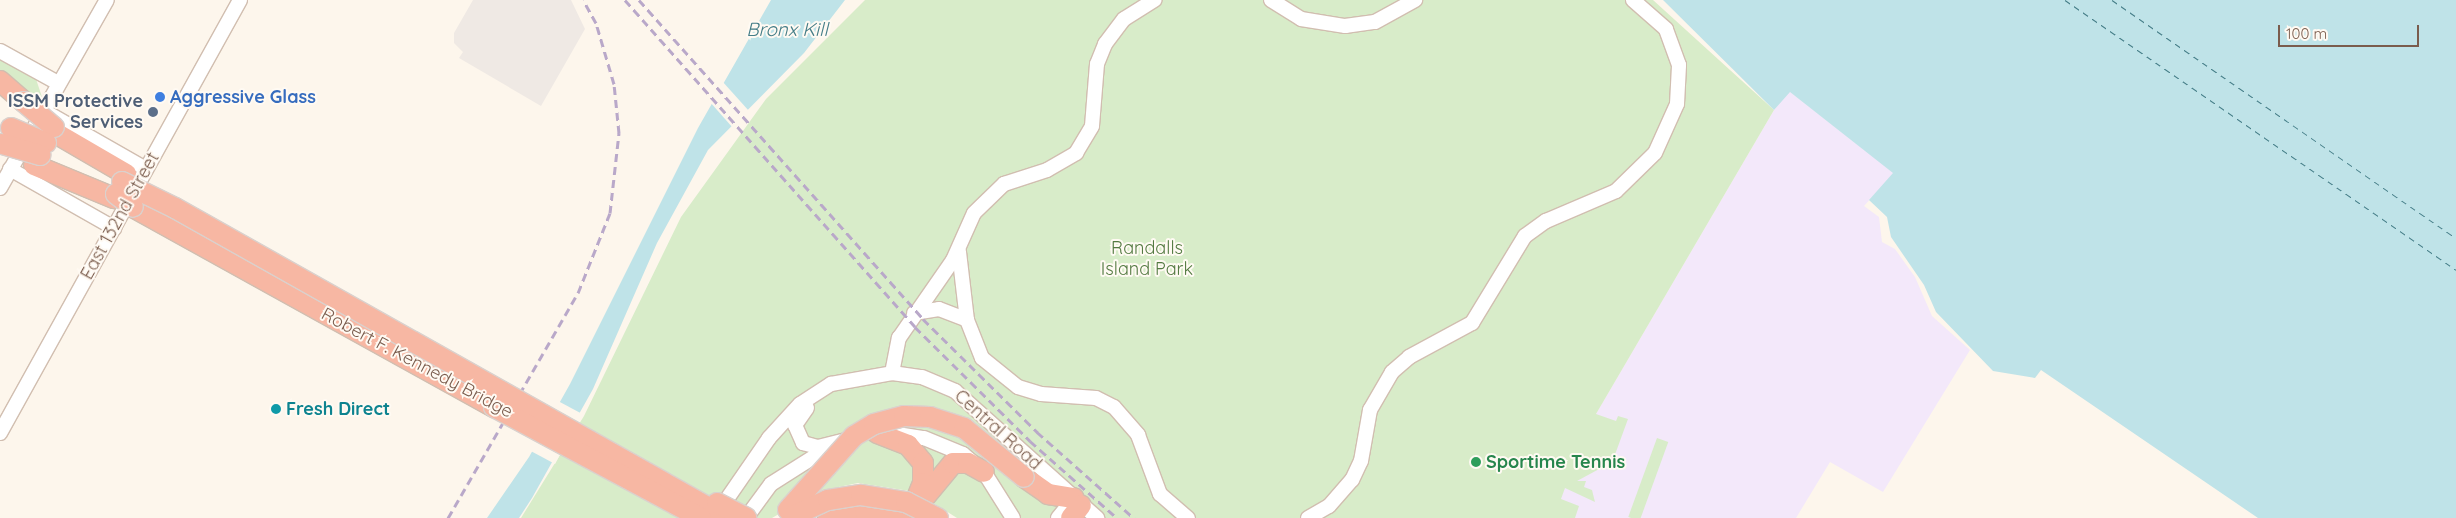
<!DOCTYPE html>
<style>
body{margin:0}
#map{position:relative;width:2456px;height:518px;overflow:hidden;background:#fdf6ec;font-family:Quicksand,sans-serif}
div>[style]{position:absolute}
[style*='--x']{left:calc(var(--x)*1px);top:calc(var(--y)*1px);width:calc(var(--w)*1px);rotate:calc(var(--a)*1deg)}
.industrial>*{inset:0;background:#efe9e4}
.education>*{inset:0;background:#f3e8fa}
.green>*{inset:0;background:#d8ecc9;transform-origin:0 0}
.water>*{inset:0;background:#bfe3e8}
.pier>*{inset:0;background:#fdf6ec;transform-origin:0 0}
.ferry>*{height:1px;margin-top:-0.5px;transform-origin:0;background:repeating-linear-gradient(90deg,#437c86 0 6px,transparent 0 11px)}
.roads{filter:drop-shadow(1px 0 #d1beb0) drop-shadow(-1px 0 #d1beb0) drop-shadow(0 1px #d1beb0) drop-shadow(0 -1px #d1beb0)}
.minor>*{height:14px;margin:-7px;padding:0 7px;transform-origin:7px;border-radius:7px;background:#fff}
.highway>*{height:20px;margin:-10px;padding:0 10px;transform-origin:10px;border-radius:10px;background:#f7b7a3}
.rail>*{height:3px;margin-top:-1.5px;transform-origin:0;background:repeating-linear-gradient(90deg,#b9a8c9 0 8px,transparent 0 13px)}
.bridges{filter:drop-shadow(1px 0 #dad1cd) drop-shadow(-1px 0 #dad1cd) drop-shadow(0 1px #dad1cd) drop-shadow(0 -1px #dad1cd)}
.highway-bridge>*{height:20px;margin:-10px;padding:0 10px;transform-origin:10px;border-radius:10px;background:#f7b7a3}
.dots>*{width:14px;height:14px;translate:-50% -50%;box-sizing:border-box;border:2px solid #fffaf3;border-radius:50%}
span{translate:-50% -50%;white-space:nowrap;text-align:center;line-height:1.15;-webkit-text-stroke:4px #fffaf3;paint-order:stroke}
.shop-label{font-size:18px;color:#366cbe;font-weight:700}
.left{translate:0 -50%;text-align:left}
.service-label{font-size:18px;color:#4e5e75;font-weight:700}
.right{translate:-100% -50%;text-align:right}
.street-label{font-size:18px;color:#7a5c4d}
.park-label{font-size:18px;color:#537a41}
.culture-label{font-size:18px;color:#0d838f;font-weight:700}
.leisure-label{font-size:18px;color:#27864d;font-weight:700}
.water-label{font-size:19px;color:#437c86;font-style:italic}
.scale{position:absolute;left:2278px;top:25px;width:141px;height:22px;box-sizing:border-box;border:2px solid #7a5c4d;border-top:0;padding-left:6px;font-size:15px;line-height:18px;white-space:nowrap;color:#7a5c4d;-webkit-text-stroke:4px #fffaf3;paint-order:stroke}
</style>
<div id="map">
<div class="industrial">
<div style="clip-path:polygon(473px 0,571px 0,585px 29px,541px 106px,459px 58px,463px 52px,454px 43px,454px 33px)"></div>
</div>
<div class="education">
<div style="clip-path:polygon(1789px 91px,1894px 173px,1864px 206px,1879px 217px,1882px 242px,1895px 249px,1915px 277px,1932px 316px,1970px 350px,1883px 492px,1830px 462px,1796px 518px,1535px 518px,1774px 110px)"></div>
</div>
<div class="green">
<div style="clip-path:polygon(865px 0,1653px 0,1774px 110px,1596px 414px,1616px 421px,1618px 416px,1628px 419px,1613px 460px,1605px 459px,1601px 468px,1577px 481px,1586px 481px,1584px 487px,1592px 490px,1595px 502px,1565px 488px,1561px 499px,1579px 506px,1575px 518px,957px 518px,916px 492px,858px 483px,819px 491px,772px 518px,521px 518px,584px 416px,681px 217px,766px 99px)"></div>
<div style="clip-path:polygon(0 59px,36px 79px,42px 97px,34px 106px,0 77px)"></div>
<div style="left:1657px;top:438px;width:12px;height:84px;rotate:20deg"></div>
</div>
<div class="water">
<div style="clip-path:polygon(771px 0,845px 0,804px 53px,708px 150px,657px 243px,593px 389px,532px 498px,519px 518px,487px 518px,529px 457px,570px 384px,698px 128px)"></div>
<div style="clip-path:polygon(1663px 0,2456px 0,2456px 518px,2258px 518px,2041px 370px,2035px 378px,1993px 371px,1936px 312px,1924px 285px,1891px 237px,1887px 217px,1869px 200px,1893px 173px,1790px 92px,1774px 110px)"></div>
</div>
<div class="pier">
<div style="clip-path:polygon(722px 81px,749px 111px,733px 128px,710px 102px)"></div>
<div style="left:558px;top:401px;width:27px;height:57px;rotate:28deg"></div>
</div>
<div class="ferry">
<div style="--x:2065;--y:0;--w:475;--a:34.6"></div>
<div style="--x:2112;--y:0;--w:418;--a:34.7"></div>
</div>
<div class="roads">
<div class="minor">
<div style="--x:1271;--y:0;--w:36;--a:32"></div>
<div style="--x:1301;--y:19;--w:45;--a:9"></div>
<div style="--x:1345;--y:26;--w:30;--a:-8"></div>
<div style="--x:1375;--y:22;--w:46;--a:-28.8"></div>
<div style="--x:0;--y:51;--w:66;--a:28.9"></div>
<div style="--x:46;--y:112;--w:115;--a:29.7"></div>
<div style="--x:10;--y:169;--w:120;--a:29.6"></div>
<div style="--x:0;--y:188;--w:216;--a:-60.4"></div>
<div style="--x:959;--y:252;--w:68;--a:83.3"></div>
<div style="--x:914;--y:313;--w:25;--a:-9"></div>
<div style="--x:939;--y:309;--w:30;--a:21"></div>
<div style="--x:967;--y:320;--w:41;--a:68.5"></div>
<div style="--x:982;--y:358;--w:46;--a:38.9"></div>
<div style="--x:1018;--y:387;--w:24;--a:17"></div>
<div style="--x:1041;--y:394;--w:55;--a:4.2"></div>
<div style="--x:1096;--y:398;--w:20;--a:27"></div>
<div style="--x:1114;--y:407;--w:37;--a:49"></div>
<div style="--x:1138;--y:435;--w:63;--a:69.6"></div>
<div style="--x:1160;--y:494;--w:37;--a:41"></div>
<div style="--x:892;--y:373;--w:36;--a:-79"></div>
<div style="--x:899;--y:338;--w:95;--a:-55.3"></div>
<div style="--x:953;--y:260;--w:51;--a:-65.9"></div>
<div style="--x:974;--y:213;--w:42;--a:-44"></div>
<div style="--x:1004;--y:184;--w:45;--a:-18"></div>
<div style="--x:1047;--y:170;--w:34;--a:-30"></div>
<div style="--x:1076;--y:153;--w:31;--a:-59"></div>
<div style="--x:1092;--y:126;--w:62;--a:-85.4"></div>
<div style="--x:1097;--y:64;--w:22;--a:-68"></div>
<div style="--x:1105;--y:44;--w:31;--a:-53"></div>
<div style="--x:1124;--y:19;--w:36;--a:-32"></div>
<div style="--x:807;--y:408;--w:21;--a:125"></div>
<div style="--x:795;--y:425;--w:20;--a:66"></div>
<div style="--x:803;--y:443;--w:16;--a:15"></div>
<div style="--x:818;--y:447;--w:33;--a:-14"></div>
<div style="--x:0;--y:433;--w:495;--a:-61"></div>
<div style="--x:891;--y:433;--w:33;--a:9"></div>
<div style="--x:924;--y:438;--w:42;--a:22.3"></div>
<div style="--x:963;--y:454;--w:28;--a:41"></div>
<div style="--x:984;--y:472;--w:54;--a:57.8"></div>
<div style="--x:718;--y:512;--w:90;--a:-55.4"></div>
<div style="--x:769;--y:438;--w:46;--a:-47.6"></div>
<div style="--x:800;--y:404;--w:37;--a:-33"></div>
<div style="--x:831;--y:384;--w:62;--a:-10.2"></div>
<div style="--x:892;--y:373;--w:30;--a:8"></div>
<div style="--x:922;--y:377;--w:36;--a:23"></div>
<div style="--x:955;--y:391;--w:191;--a:41.8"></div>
<div style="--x:746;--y:518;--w:42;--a:-53.7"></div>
<div style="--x:771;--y:484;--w:67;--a:-32.3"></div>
<div style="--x:1058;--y:518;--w:26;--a:-51"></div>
<div style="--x:1308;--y:518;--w:24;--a:-30"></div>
<div style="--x:1329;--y:506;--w:35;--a:-49"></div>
<div style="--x:1352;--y:480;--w:21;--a:-65"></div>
<div style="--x:1361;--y:461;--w:52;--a:-80"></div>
<div style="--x:1370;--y:410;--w:44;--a:-59.9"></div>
<div style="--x:1392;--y:372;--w:23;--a:-41"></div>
<div style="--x:1409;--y:357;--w:72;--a:-28.4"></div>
<div style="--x:1472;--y:323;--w:102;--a:-58.7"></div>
<div style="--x:1525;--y:236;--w:26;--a:-36"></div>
<div style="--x:1546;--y:221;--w:76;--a:-23.2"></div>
<div style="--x:1616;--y:191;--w:54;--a:-44.3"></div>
<div style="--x:1655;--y:153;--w:54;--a:-65.8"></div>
<div style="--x:1677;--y:104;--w:39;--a:-87"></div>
<div style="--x:1679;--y:65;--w:38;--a:-110"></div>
<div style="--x:1666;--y:29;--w:44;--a:-138.7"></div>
</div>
<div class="highway">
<div style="--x:0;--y:81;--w:32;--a:41"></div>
<div style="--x:52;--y:131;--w:86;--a:30.2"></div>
<div style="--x:34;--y:165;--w:87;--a:22.4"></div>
<div style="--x:133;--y:207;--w:413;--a:29"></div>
<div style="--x:877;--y:433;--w:33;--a:21"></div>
<div style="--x:908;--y:445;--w:23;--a:50"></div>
<div style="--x:923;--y:463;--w:20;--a:90"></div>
<div style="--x:923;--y:483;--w:35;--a:112"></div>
<div style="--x:1024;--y:477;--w:29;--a:35"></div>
<div style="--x:1048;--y:494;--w:26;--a:9"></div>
<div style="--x:924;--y:498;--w:45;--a:-50.4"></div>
<div style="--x:953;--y:463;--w:15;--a:0"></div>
<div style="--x:968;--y:463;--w:18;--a:29"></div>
<div style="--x:828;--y:518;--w:38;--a:-11"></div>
<div style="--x:865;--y:511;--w:41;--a:9.9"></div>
<div style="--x:1071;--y:518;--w:16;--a:-52"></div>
</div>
</div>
<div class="rail">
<div style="--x:625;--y:0;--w:437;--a:48.4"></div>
<div style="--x:915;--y:327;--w:162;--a:44.7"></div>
<div style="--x:1030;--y:441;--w:116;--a:41.5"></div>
<div style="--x:639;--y:0;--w:427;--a:48.3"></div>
<div style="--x:923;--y:319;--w:161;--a:44.7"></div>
<div style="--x:1037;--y:432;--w:130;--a:41.6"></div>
<div style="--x:448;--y:518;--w:260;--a:-60"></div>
<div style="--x:578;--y:293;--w:86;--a:-68.2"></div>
<div style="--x:610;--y:213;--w:81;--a:-83.6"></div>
<div style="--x:619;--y:133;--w:49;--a:-95.8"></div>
<div style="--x:614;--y:84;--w:64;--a:-106.4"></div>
<div style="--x:596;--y:23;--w:26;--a:-119"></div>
</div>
<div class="bridges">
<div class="highway-bridge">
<div style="--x:24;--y:102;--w:39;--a:40"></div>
<div style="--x:11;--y:128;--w:38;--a:23"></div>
<div style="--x:2;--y:144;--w:40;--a:16"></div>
<div style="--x:122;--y:182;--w:59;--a:26.1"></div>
<div style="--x:175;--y:208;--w:633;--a:29.32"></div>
<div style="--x:116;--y:194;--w:21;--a:37"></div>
<div style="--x:494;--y:407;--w:235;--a:28.2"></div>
<div style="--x:717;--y:503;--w:33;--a:27"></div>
<div style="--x:788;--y:510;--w:99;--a:-48.3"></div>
<div style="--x:854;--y:436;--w:23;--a:-31"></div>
<div style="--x:874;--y:424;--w:31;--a:-15"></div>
<div style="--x:904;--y:416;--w:26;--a:2"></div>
<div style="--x:930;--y:417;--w:36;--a:18"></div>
<div style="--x:964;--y:428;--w:77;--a:39.2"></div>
<div style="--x:793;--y:516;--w:38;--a:-25"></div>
<div style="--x:828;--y:500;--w:33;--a:-9"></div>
<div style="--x:861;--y:495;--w:46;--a:8.8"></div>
<div style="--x:906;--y:502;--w:36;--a:27"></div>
</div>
</div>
<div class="dots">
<div style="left:160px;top:97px;background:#3f7fe0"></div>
<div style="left:153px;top:112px;background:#5c6f8a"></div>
<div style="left:276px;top:409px;background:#0f9aa8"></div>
<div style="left:1476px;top:462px;background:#2e9e5b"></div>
</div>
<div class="shop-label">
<span class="left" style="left:170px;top:97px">Aggressive Glass</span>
</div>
<div class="service-label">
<span class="right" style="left:143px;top:112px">ISSM Protective<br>Services</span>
</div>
<div class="street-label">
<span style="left:120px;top:216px;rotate:-61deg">East 132nd Street</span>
<span style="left:417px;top:363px;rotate:28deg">Robert F. Kennedy Bridge</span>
<span style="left:998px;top:430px;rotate:42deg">Central Road</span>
</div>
<div class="park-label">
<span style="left:1147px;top:259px">Randalls<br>Island Park</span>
</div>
<div class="culture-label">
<span class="left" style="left:286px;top:409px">Fresh Direct</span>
</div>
<div class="leisure-label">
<span class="left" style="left:1486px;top:462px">Sportime Tennis</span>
</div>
<div class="water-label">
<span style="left:787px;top:30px">Bronx Kill</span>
</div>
<div class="scale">100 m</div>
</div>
